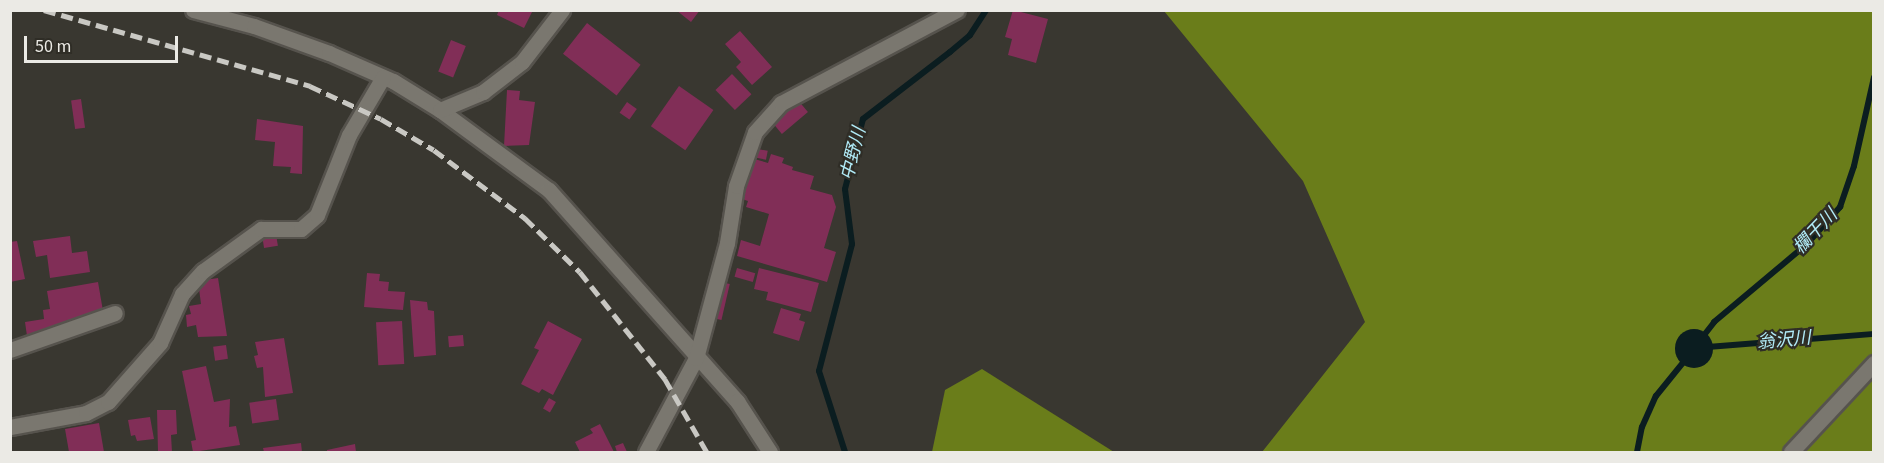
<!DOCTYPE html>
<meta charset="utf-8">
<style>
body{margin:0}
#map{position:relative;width:1884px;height:463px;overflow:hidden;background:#393730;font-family:"Source Sans 3","Noto Sans JP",sans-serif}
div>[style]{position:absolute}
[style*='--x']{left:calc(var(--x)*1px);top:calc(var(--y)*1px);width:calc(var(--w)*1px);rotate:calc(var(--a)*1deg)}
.forest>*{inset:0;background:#6a7d1a}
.stream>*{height:6px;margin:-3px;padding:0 3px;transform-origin:3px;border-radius:3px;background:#0b1d20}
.river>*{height:38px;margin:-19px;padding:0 19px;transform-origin:19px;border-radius:19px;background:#0b1d20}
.building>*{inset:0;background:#812e57;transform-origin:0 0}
.roads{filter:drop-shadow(2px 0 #56534d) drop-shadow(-2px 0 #56534d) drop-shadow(0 2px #56534d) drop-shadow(0 -2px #56534d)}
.minor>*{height:15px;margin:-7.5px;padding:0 7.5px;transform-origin:7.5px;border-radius:7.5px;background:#7a776f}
.rail>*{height:4.5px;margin-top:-2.25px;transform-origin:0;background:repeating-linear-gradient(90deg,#c9c8c3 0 12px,transparent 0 18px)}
span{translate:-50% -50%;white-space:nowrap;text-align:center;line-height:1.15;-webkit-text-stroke:4.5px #2f2d26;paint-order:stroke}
.water-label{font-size:18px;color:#b1ebf7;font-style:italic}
.frame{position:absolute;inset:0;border:12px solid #ebeae5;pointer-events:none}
.scale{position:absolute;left:24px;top:36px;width:154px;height:27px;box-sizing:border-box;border:3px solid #ebeae5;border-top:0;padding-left:8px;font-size:18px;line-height:21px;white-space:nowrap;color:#ebeae5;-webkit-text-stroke:4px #2f2d26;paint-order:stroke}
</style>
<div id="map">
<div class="forest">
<div style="clip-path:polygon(1164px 11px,1873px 11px,1873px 452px,1262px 452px,1365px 322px,1303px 181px)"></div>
<div style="clip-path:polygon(982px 369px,1114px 452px,932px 452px,945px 390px)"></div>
</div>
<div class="stream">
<div style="--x:1694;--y:348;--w:33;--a:-52"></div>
<div style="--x:1714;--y:322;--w:121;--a:-40"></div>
<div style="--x:1807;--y:244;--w:50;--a:-48.3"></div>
<div style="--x:1840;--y:207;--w:43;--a:-71.1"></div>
<div style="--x:1854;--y:166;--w:91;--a:-77.3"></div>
<div style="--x:1695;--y:348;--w:180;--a:-4.5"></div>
<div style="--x:845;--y:452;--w:85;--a:-107.8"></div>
<div style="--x:819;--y:371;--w:131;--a:-75.4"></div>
<div style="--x:852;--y:244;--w:55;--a:-97.3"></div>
<div style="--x:845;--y:189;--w:72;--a:-75.6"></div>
<div style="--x:863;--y:119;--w:110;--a:-37.6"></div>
<div style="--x:950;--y:52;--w:26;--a:-40"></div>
<div style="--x:970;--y:35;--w:30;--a:-57"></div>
<div style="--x:1637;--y:452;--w:25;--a:-79"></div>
<div style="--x:1642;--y:427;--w:34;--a:-66"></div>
<div style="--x:1656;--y:396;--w:60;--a:-51"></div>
</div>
<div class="river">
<div style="--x:1694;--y:349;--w:1;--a:-90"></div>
</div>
<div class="building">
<div style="clip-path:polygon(499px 10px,533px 10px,524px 28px,497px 15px)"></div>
<div style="clip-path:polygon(676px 10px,700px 10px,691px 22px)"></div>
<div style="clip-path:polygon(1013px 10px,1048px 19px,1036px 63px,1008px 55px,1012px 39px,1005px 37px)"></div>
<div style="left:587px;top:23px;width:68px;height:39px;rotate:38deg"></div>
<div style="clip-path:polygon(740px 31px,772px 67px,752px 85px,736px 67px,741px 62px,725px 44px)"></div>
<div style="left:451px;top:40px;width:16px;height:34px;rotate:22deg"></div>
<div style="left:732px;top:74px;width:28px;height:23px;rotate:46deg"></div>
<div style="left:679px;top:86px;width:42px;height:49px;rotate:35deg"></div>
<div style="clip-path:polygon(507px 90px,520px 91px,519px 100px,535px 102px,529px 145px,504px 146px)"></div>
<div style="left:81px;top:99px;width:29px;height:10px;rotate:82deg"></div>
<div style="left:797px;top:99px;width:17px;height:34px;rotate:50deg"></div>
<div style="left:627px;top:102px;width:12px;height:13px;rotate:35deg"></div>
<div style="clip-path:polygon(257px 119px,303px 126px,302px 174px,290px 173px,291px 167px,273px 166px,275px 142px,255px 140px)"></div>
<div style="left:753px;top:148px;width:15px;height:9px;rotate:11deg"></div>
<div style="clip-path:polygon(771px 154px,784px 158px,782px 163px,793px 167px,792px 170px,814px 176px,810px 189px,832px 195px,836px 207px,824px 248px,836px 252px,827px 282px,737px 256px,741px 240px,760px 246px,769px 214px,746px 207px,748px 201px,739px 198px,751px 158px,768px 163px)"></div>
<div style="left:276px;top:234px;width:12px;height:14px;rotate:81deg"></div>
<div style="clip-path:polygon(70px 236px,72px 253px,87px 251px,90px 272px,50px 278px,47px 255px,36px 257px,33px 241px)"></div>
<div style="clip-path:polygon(17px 241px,25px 279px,10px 282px,10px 242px)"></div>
<div style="left:737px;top:268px;width:19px;height:9px;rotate:16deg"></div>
<div style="clip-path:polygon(759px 268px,819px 283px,811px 312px,766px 300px,768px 292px,754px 289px)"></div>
<div style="clip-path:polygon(367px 273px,380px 274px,379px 281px,389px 282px,388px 291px,405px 292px,403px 310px,364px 307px)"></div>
<div style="clip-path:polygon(218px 278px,227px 336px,198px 337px,196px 325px,187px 327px,186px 315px,191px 314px,189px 306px,201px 304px,198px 281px)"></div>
<div style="clip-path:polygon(98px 282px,103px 311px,27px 336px,25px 322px,44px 319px,43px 310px,50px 309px,47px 291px)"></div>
<div style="left:721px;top:282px;width:9px;height:37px;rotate:13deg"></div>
<div style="clip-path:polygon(410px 300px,427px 302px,428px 310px,434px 311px,436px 355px,414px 357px)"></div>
<div style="clip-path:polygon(781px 308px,801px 314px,799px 320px,805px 322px,799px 341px,773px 333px)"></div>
<div style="left:402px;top:321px;width:43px;height:26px;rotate:87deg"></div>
<div style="clip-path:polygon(548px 321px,582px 339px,553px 395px,542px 389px,539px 393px,521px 384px,539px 350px,534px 348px)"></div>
<div style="left:463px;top:335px;width:11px;height:15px;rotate:85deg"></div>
<div style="clip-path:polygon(284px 338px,293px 393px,265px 397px,263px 367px,257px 368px,254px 356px,258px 355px,255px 342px)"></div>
<div style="left:226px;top:345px;width:14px;height:13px;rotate:82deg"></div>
<div style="clip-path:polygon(206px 366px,214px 402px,230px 399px,229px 427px,236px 426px,240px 445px,193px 452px,191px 441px,196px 440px,182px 371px)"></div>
<div style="left:549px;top:398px;width:8px;height:12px;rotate:30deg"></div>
<div style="left:276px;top:399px;width:21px;height:27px;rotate:82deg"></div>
<div style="clip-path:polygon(157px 410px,176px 410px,177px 434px,171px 435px,172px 452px,158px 452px)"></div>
<div style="clip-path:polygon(150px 417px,154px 439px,137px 441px,135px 435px,131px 436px,128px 420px)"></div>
<div style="clip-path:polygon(99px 423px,104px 452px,69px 452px,65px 429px)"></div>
<div style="clip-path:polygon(600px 424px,614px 452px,580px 452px,575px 442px,593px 433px,590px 429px)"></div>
<div style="clip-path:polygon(301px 443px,302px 452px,264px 452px,263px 448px)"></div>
<div style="clip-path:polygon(623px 443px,627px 452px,617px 452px,615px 446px)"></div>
<div style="clip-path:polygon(355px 444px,356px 452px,327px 452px,327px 450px)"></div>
</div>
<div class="roads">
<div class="minor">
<div style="--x:193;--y:10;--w:63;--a:14.7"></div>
<div style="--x:254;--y:26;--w:80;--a:19.8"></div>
<div style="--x:329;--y:53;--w:70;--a:23.6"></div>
<div style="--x:393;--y:81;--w:55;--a:31.7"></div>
<div style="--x:440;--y:110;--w:135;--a:36.3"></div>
<div style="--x:549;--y:190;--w:283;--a:48.3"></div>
<div style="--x:737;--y:401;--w:61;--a:57.1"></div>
<div style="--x:440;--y:110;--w:47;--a:-22.7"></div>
<div style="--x:483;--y:92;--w:49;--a:-37.6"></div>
<div style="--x:522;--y:62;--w:66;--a:-52.4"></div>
<div style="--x:10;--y:350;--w:111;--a:-19.4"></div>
<div style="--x:10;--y:427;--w:77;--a:-10.4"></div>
<div style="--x:86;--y:413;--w:25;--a:-27"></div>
<div style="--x:108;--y:402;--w:79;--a:-48.6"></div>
<div style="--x:160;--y:343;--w:54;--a:-65.8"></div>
<div style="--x:182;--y:294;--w:31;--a:-48"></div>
<div style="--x:203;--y:271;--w:72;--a:-35.9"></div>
<div style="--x:261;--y:229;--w:40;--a:0"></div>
<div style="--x:301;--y:229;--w:21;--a:-41"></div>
<div style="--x:317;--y:215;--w:86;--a:-68.2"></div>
<div style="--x:349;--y:135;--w:67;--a:-59.6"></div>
<div style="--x:646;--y:452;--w:106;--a:-62"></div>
<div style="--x:696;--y:358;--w:119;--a:-74.9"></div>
<div style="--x:727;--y:243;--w:58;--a:-81"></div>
<div style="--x:736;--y:186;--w:57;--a:-70.6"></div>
<div style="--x:755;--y:132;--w:39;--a:-48"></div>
<div style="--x:781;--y:103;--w:199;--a:-27.9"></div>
<div style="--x:1791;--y:452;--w:122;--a:-47"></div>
</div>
</div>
<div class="rail">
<div style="--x:44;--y:10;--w:277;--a:15.9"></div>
<div style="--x:310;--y:86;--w:78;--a:24.9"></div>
<div style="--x:381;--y:119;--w:61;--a:30.3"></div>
<div style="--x:434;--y:150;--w:114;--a:36.8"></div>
<div style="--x:525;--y:218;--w:77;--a:44.5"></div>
<div style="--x:580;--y:272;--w:137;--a:51.5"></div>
<div style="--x:665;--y:379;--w:84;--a:60.1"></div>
</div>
<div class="water-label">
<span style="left:854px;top:154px;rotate:-76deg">中野川</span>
<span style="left:1816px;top:232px;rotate:-46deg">欄干川</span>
<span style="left:1784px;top:341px;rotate:-5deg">翁沢川</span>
</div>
<div class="frame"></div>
<div class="scale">50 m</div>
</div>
